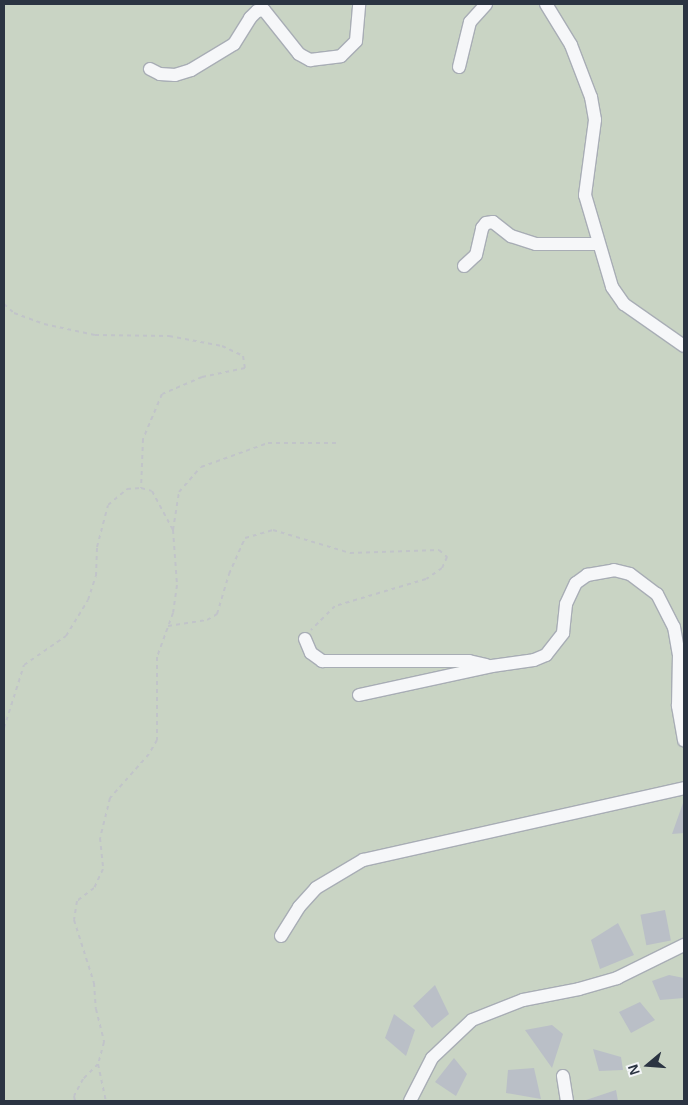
<!DOCTYPE html>
<style>
body{margin:0}
#map{position:relative;width:688px;height:1105px;overflow:hidden;background:#e3e6eb;font-family:Helvetica,sans-serif}
div>[style]{position:absolute}
[style*='--x']{left:calc(var(--x)*1px);top:calc(var(--y)*1px);width:calc(var(--w)*1px);rotate:calc(var(--a)*1deg)}
.green>*{inset:0;background:#c9d4c4;transform-origin:0 0}
.building>*{inset:0;background:#babfc7;transform-origin:0 0}
.path>*{height:2px;margin-top:-1px;transform-origin:0;background:repeating-linear-gradient(90deg,#c1c4c9 0 4px,transparent 0 8px)}
.roads{filter:drop-shadow(1px 0 #a8adb5) drop-shadow(-1px 0 #a8adb5) drop-shadow(0 1px #a8adb5) drop-shadow(0 -1px #a8adb5)}
.minor>*{height:12px;margin:-6px;padding:0 6px;transform-origin:6px;border-radius:6px;background:#f6f7f9}
span{translate:-50% -50%;white-space:nowrap;text-align:center;line-height:1.15;-webkit-text-stroke:4px #f3f5f8;paint-order:stroke}
.frame{position:absolute;inset:0;border:5px solid #2b3442;pointer-events:none}
.north{position:absolute;left:623px;top:1040px;width:50px;height:50px;-webkit-text-stroke:4px #f3f5f8;paint-order:stroke;rotate:252deg;font-size:14px;font-weight:700;line-height:20px;text-align:center;color:#2b3442}
.north::after{content:'';display:block;margin:auto;width:18px;height:22px;background:#2b3442;clip-path:polygon(50% 0,100% 100%,50% 72%,0 100%)}
</style>
<div id="map">
<div class="green">
<div style="left:4px;top:4px;width:680px;height:1097px"></div>
</div>
<div class="building">
<div style="clip-path:polygon(683px 803px,684px 833px,672px 834px)"></div>
<div style="left:665px;top:910px;width:31px;height:25px;rotate:79deg"></div>
<div style="clip-path:polygon(618px 923px,634px 955px,600px 969px,591px 940px)"></div>
<div style="clip-path:polygon(669px 975px,684px 978px,684px 998px,660px 1000px,652px 981px)"></div>
<div style="clip-path:polygon(435px 985px,449px 1014px,432px 1028px,413px 1006px)"></div>
<div style="clip-path:polygon(640px 1002px,655px 1020px,631px 1033px,619px 1012px)"></div>
<div style="clip-path:polygon(394px 1014px,415px 1030px,406px 1056px,385px 1038px)"></div>
<div style="clip-path:polygon(552px 1025px,563px 1034px,552px 1068px,525px 1030px)"></div>
<div style="clip-path:polygon(593px 1049px,621px 1057px,623px 1070px,599px 1071px)"></div>
<div style="clip-path:polygon(454px 1058px,467px 1074px,456px 1096px,435px 1082px)"></div>
<div style="clip-path:polygon(534px 1068px,541px 1099px,506px 1093px,508px 1070px)"></div>
<div style="clip-path:polygon(616px 1090px,618px 1101px,587px 1101px,586px 1100px)"></div>
</div>
<div class="path">
<div style="--x:4;--y:304;--w:13;--a:42"></div>
<div style="--x:14;--y:313;--w:32;--a:20"></div>
<div style="--x:44;--y:324;--w:52;--a:12.2"></div>
<div style="--x:95;--y:335;--w:74;--a:0.8"></div>
<div style="--x:169;--y:336;--w:54;--a:10.7"></div>
<div style="--x:222;--y:346;--w:23;--a:25"></div>
<div style="--x:243;--y:356;--w:12;--a:81"></div>
<div style="--x:245;--y:368;--w:44;--a:168.2"></div>
<div style="--x:202;--y:377;--w:43;--a:157"></div>
<div style="--x:162;--y:394;--w:49;--a:112.9"></div>
<div style="--x:143;--y:439;--w:49;--a:92.3"></div>
<div style="--x:141;--y:488;--w:11;--a:15"></div>
<div style="--x:152;--y:491;--w:44;--a:61.7"></div>
<div style="--x:173;--y:530;--w:55;--a:85.8"></div>
<div style="--x:177;--y:585;--w:28;--a:98"></div>
<div style="--x:173;--y:613;--w:47;--a:110"></div>
<div style="--x:157;--y:657;--w:83;--a:90"></div>
<div style="--x:157;--y:740;--w:16;--a:120"></div>
<div style="--x:149;--y:754;--w:59;--a:131.6"></div>
<div style="--x:110;--y:798;--w:41;--a:104"></div>
<div style="--x:100;--y:838;--w:31;--a:84"></div>
<div style="--x:103;--y:869;--w:21;--a:115"></div>
<div style="--x:94;--y:888;--w:21;--a:143"></div>
<div style="--x:77;--y:901;--w:19;--a:99"></div>
<div style="--x:74;--y:920;--w:66;--a:72.4"></div>
<div style="--x:94;--y:983;--w:26;--a:86"></div>
<div style="--x:96;--y:1009;--w:34;--a:76"></div>
<div style="--x:104;--y:1042;--w:23;--a:105"></div>
<div style="--x:98;--y:1064;--w:21;--a:135"></div>
<div style="--x:83;--y:1079;--w:19;--a:118"></div>
<div style="--x:74;--y:1096;--w:5;--a:79"></div>
<div style="--x:173;--y:530;--w:38;--a:-81"></div>
<div style="--x:179;--y:492;--w:33;--a:-49"></div>
<div style="--x:201;--y:467;--w:71;--a:-19.7"></div>
<div style="--x:268;--y:443;--w:70;--a:0"></div>
<div style="--x:168;--y:626;--w:39;--a:-9"></div>
<div style="--x:207;--y:620;--w:12;--a:-31"></div>
<div style="--x:217;--y:614;--w:42;--a:-73.3"></div>
<div style="--x:229;--y:574;--w:39;--a:-66"></div>
<div style="--x:245;--y:538;--w:29;--a:-16"></div>
<div style="--x:273;--y:530;--w:80;--a:16.6"></div>
<div style="--x:350;--y:553;--w:89;--a:-1.9"></div>
<div style="--x:439;--y:550;--w:11;--a:41"></div>
<div style="--x:447;--y:557;--w:12;--a:114"></div>
<div style="--x:442;--y:568;--w:19;--a:145"></div>
<div style="--x:426;--y:579;--w:95;--a:163.5"></div>
<div style="--x:335;--y:606;--w:34;--a:135"></div>
<div style="--x:4;--y:728;--w:66;--a:-72.4"></div>
<div style="--x:24;--y:665;--w:51;--a:-34.6"></div>
<div style="--x:66;--y:636;--w:42;--a:-58.6"></div>
<div style="--x:88;--y:600;--w:25;--a:-72"></div>
<div style="--x:96;--y:576;--w:29;--a:-88"></div>
<div style="--x:97;--y:547;--w:43;--a:-75.3"></div>
<div style="--x:108;--y:505;--w:25;--a:-40"></div>
<div style="--x:127;--y:489;--w:14;--a:-4"></div>
<div style="--x:98;--y:1064;--w:38;--a:78"></div>
</div>
<div class="roads">
<div class="minor">
<div style="--x:546;--y:4;--w:48;--a:58.6"></div>
<div style="--x:571;--y:45;--w:56;--a:69"></div>
<div style="--x:591;--y:97;--w:23;--a:80"></div>
<div style="--x:595;--y:120;--w:76;--a:97.6"></div>
<div style="--x:585;--y:195;--w:96;--a:73.6"></div>
<div style="--x:612;--y:287;--w:21;--a:55"></div>
<div style="--x:624;--y:304;--w:73;--a:35"></div>
<div style="--x:459;--y:67;--w:46;--a:-76.3"></div>
<div style="--x:470;--y:22;--w:24;--a:-48"></div>
<div style="--x:150;--y:69;--w:11;--a:27"></div>
<div style="--x:160;--y:74;--w:15;--a:4"></div>
<div style="--x:175;--y:75;--w:17;--a:-17"></div>
<div style="--x:191;--y:70;--w:50;--a:-31.2"></div>
<div style="--x:234;--y:44;--w:31;--a:-58"></div>
<div style="--x:250;--y:18;--w:10;--a:-45"></div>
<div style="--x:257;--y:11;--w:7;--a:-8"></div>
<div style="--x:264;--y:10;--w:56;--a:51.5"></div>
<div style="--x:299;--y:54;--w:13;--a:29"></div>
<div style="--x:310;--y:60;--w:31;--a:-7"></div>
<div style="--x:341;--y:56;--w:21;--a:-45"></div>
<div style="--x:356;--y:41;--w:37;--a:-85"></div>
<div style="--x:464;--y:266;--w:16;--a:-43"></div>
<div style="--x:476;--y:255;--w:28;--a:-77"></div>
<div style="--x:482;--y:228;--w:6;--a:-51"></div>
<div style="--x:486;--y:223;--w:7;--a:-8"></div>
<div style="--x:493;--y:222;--w:23;--a:38"></div>
<div style="--x:511;--y:236;--w:26;--a:18"></div>
<div style="--x:536;--y:244;--w:61;--a:0"></div>
<div style="--x:305;--y:639;--w:15;--a:67"></div>
<div style="--x:311;--y:653;--w:14;--a:36"></div>
<div style="--x:322;--y:661;--w:147;--a:0"></div>
<div style="--x:469;--y:661;--w:18;--a:13"></div>
<div style="--x:359;--y:695;--w:136;--a:-12.3"></div>
<div style="--x:492;--y:666;--w:42;--a:-8.1"></div>
<div style="--x:534;--y:660;--w:13;--a:-23"></div>
<div style="--x:546;--y:655;--w:28;--a:-52"></div>
<div style="--x:563;--y:633;--w:29;--a:-84"></div>
<div style="--x:566;--y:604;--w:23;--a:-65"></div>
<div style="--x:576;--y:583;--w:14;--a:-36"></div>
<div style="--x:587;--y:575;--w:27;--a:-10"></div>
<div style="--x:614;--y:570;--w:16;--a:14"></div>
<div style="--x:630;--y:574;--w:34;--a:37"></div>
<div style="--x:657;--y:594;--w:37;--a:63"></div>
<div style="--x:674;--y:627;--w:27;--a:80"></div>
<div style="--x:679;--y:654;--w:52;--a:91.1"></div>
<div style="--x:678;--y:706;--w:35;--a:80"></div>
<div style="--x:281;--y:936;--w:34;--a:-58"></div>
<div style="--x:299;--y:907;--w:25;--a:-48"></div>
<div style="--x:316;--y:888;--w:55;--a:-30.8"></div>
<div style="--x:363;--y:860;--w:329;--a:-12.6"></div>
<div style="--x:563;--y:1076;--w:25;--a:81"></div>
<div style="--x:410;--y:1101;--w:48;--a:-62.9"></div>
<div style="--x:432;--y:1058;--w:55;--a:-43.5"></div>
<div style="--x:472;--y:1020;--w:55;--a:-21.4"></div>
<div style="--x:523;--y:1000;--w:57;--a:-11.1"></div>
<div style="--x:579;--y:989;--w:40;--a:-16"></div>
<div style="--x:617;--y:978;--w:75;--a:-26.2"></div>
</div>
</div>
<div class="frame"></div>
<div class="north">N</div>
</div>
